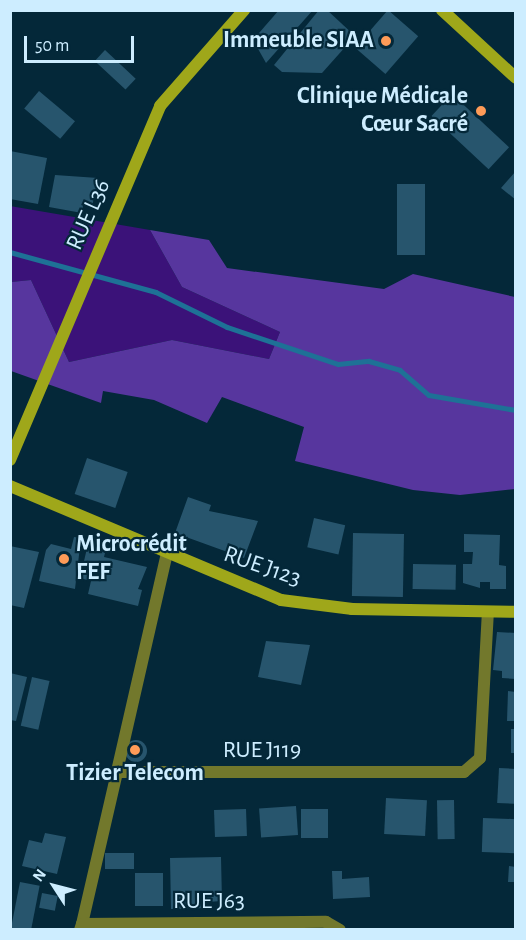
<!DOCTYPE html>
<meta charset="utf-8">
<style>
body{margin:0}
#map{position:relative;width:526px;height:940px;overflow:hidden;background:#042839;font-family:"Alegreya Sans",sans-serif}
div>[style]{position:absolute}
[style*='--x']{left:calc(var(--x)*1px);top:calc(var(--y)*1px);width:calc(var(--w)*1px);rotate:calc(var(--a)*1deg)}
.green>*{inset:0;background:#3b1279}
.forest>*{inset:0;background:#57369e}
.stream>*{height:4.5px;margin:-2.25px;padding:0 2.25px;transform-origin:2.25px;border-radius:2.25px;background:#1e7196}
.building>*{inset:0;background:#27556d;transform-origin:0 0}
.round{border-radius:50%}
.street>*{height:12px;margin:-6px;padding:0 6px;transform-origin:6px;border-radius:6px;background:#72782c}
.secondary>*{height:12px;margin:-6px;padding:0 6px;transform-origin:6px;border-radius:6px;background:#9fa71a}
.dots>*{width:16px;height:16px;translate:-50% -50%;box-sizing:border-box;border:3px solid #042839;border-radius:50%}
span{translate:-50% -50%;white-space:nowrap;text-align:center;line-height:1.15;-webkit-text-stroke:4.5px #042839;paint-order:stroke}
.poi-label{font-size:24px;color:#cdedff;font-weight:700}
.right{translate:-100% -50%;text-align:right}
.left{translate:0 -50%;text-align:left}
.street-label{font-size:24px;color:#cdedff}
.frame{position:absolute;inset:0;border:12px solid #cdedff;pointer-events:none}
.north{position:absolute;left:24px;top:856px;width:60px;height:60px;-webkit-text-stroke:4px #042839;paint-order:stroke;rotate:306deg;font-size:16px;font-weight:700;line-height:24px;text-align:center;color:#cdedff}
.north::after{content:'';display:block;margin:auto;width:21px;height:27px;background:#cdedff;clip-path:polygon(50% 0,100% 100%,50% 72%,0 100%)}
.scale{position:absolute;left:24px;top:36px;width:110px;height:27px;box-sizing:border-box;border:3px solid #cdedff;border-top:0;padding-left:8px;font-size:18px;line-height:21px;white-space:nowrap;color:#cdedff;-webkit-text-stroke:4px #042839;paint-order:stroke}
</style>
<div id="map">
<div class="green">
<div style="clip-path:polygon(10px 206px,150px 230px,182px 287px,280px 332px,269px 359px,172px 340px,69px 362px,31px 280px,11px 282px)"></div>
</div>
<div class="forest">
<div style="clip-path:polygon(150px 230px,209px 240px,227px 268px,384px 289px,413px 274px,515px 297px,515px 489px,460px 495px,413px 490px,295px 461px,304px 427px,222px 397px,207px 423px,154px 400px,103px 391px,101px 403px,11px 371px,11px 282px,31px 280px,69px 362px,172px 340px,269px 359px,280px 332px,182px 287px)"></div>
</div>
<div class="stream">
<div style="--x:10;--y:252;--w:151;--a:15.3"></div>
<div style="--x:156;--y:292;--w:79;--a:26.2"></div>
<div style="--x:227;--y:327;--w:117;--a:18.4"></div>
<div style="--x:338;--y:364;--w:31;--a:-6"></div>
<div style="--x:369;--y:361;--w:32;--a:16"></div>
<div style="--x:400;--y:370;--w:38;--a:41"></div>
<div style="--x:429;--y:395;--w:88;--a:9.8"></div>
</div>
<div class="building">
<div style="clip-path:polygon(279px 10px,313px 10px,266px 63px,253px 40px)"></div>
<div style="clip-path:polygon(319px 10px,327px 10px,355px 36px,322px 73px,282px 72px,274px 65px)"></div>
<div style="left:388px;top:10px;width:40px;height:50px;rotate:41deg"></div>
<div style="left:105px;top:50px;width:42px;height:15px;rotate:43deg"></div>
<div style="left:39px;top:91px;width:47px;height:23px;rotate:40deg"></div>
<div style="left:452px;top:94px;width:78px;height:30px;rotate:43deg"></div>
<div style="clip-path:polygon(10px 151px,47px 158px,38px 204px,10px 199px)"></div>
<div style="clip-path:polygon(516px 171px,516px 200px,501px 188px)"></div>
<div style="clip-path:polygon(55px 175px,98px 178px,92px 207px,83px 205px,82px 213px,49px 207px)"></div>
<div style="left:397px;top:184px;width:28px;height:71px"></div>
<div style="left:87px;top:458px;width:43px;height:38px;rotate:19deg"></div>
<div style="clip-path:polygon(188px 497px,211px 505px,209px 511px,258px 521px,244px 558px,175px 533px)"></div>
<div style="left:314px;top:518px;width:32px;height:30px;rotate:13deg"></div>
<div style="left:353px;top:533px;width:51px;height:63px;rotate:1deg"></div>
<div style="clip-path:polygon(464px 534px,500px 535px,499px 565px,506px 566px,506px 589px,490px 589px,490px 582px,480px 582px,480px 588px,463px 583px,463px 564px,472px 564px,473px 552px,464px 552px)"></div>
<div style="clip-path:polygon(74px 537px,81px 538px,75px 589px,39px 581px,46px 550px,51px 544px,71px 549px)"></div>
<div style="clip-path:polygon(88px 544px,105px 553px,104px 557px,147px 567px,138px 589px,142px 590px,138px 606px,88px 594px,91px 581px,80px 578px)"></div>
<div style="clip-path:polygon(10px 546px,39px 552px,24px 608px,10px 605px)"></div>
<div style="left:413px;top:564px;width:43px;height:25px;rotate:1deg"></div>
<div style="clip-path:polygon(497px 632px,516px 633px,516px 679px,502px 678px,502px 671px,493px 670px)"></div>
<div style="clip-path:polygon(266px 641px,310px 645px,301px 685px,258px 677px)"></div>
<div style="clip-path:polygon(10px 673px,27px 677px,16px 721px,10px 720px)"></div>
<div style="left:32px;top:677px;width:18px;height:50px;rotate:13deg"></div>
<div style="clip-path:polygon(508px 691px,516px 692px,516px 721px,507px 721px)"></div>
<div style="left:511px;top:729px;width:5px;height:24px"></div>
<div class="round" style="left:125px;top:740px;width:22px;height:22px"></div>
<div style="left:499px;top:768px;width:17px;height:35px;rotate:3deg"></div>
<div style="left:386px;top:798px;width:41px;height:36px;rotate:3deg"></div>
<div style="left:454px;top:800px;width:39px;height:17px;rotate:89deg"></div>
<div style="left:296px;top:806px;width:29px;height:37px;rotate:86deg"></div>
<div style="left:246px;top:809px;width:27px;height:32px;rotate:88deg"></div>
<div style="left:301px;top:809px;width:27px;height:29px"></div>
<div style="left:483px;top:818px;width:33px;height:34px;rotate:2deg"></div>
<div style="clip-path:polygon(45px 833px,66px 837px,57px 874px,22px 866px,29px 840px,42px 843px)"></div>
<div style="left:105px;top:853px;width:29px;height:16px"></div>
<div style="clip-path:polygon(221px 857px,222px 901px,207px 902px,207px 908px,171px 909px,170px 858px)"></div>
<div style="clip-path:polygon(509px 866px,516px 867px,516px 882px,508px 882px)"></div>
<div style="clip-path:polygon(332px 871px,342px 871px,342px 879px,369px 877px,370px 897px,333px 899px)"></div>
<div style="left:135px;top:873px;width:28px;height:33px"></div>
<div style="left:20px;top:882px;width:20px;height:48px;rotate:11deg"></div>
<div style="left:42px;top:893px;width:16px;height:15px;rotate:11deg"></div>
</div>
<div class="street">
<div style="--x:167;--y:553;--w:225;--a:102.9"></div>
<div style="--x:117;--y:772;--w:347;--a:0"></div>
<div style="--x:464;--y:772;--w:21;--a:-41"></div>
<div style="--x:480;--y:758;--w:146;--a:-86.9"></div>
<div style="--x:82;--y:924;--w:156;--a:-77"></div>
<div style="--x:80;--y:930;--w:6;--a:-72"></div>
<div style="--x:82;--y:924;--w:244;--a:-0.5"></div>
<div style="--x:326;--y:922;--w:16;--a:30"></div>
</div>
<div class="secondary">
<div style="--x:442;--y:10;--w:100;--a:42.6"></div>
<div style="--x:10;--y:460;--w:384;--a:-67"></div>
<div style="--x:160;--y:106;--w:128;--a:-48.8"></div>
<div style="--x:10;--y:486;--w:294;--a:22.8"></div>
<div style="--x:281;--y:600;--w:72;--a:7.2"></div>
<div style="--x:352;--y:609;--w:164;--a:1"></div>
</div>
<div class="dots">
<div style="left:386px;top:41px;background:#fe9b58"></div>
<div style="left:481px;top:111px;background:#fe9b58"></div>
<div style="left:64px;top:559px;background:#fe9b58"></div>
<div style="left:135px;top:750px;background:#fe9b58"></div>
</div>
<div class="poi-label">
<span class="right" style="left:374px;top:41px">Immeuble SIAA</span>
<span class="right" style="left:468px;top:111px">Clinique Médicale<br>Cœur Sacré</span>
<span class="left" style="left:76px;top:559px">Microcrédit<br>FEF</span>
<span style="left:135px;top:774px">Tizier Telecom</span>
</div>
<div class="street-label">
<span style="left:89px;top:215px;rotate:-66deg">RUE L36</span>
<span style="left:262px;top:567px;rotate:19deg">RUE J123</span>
<span style="left:262px;top:751px">RUE J119</span>
<span style="left:209px;top:902px">RUE J63</span>
</div>
<div class="frame"></div>
<div class="north">N</div>
<div class="scale">50 m</div>
</div>
